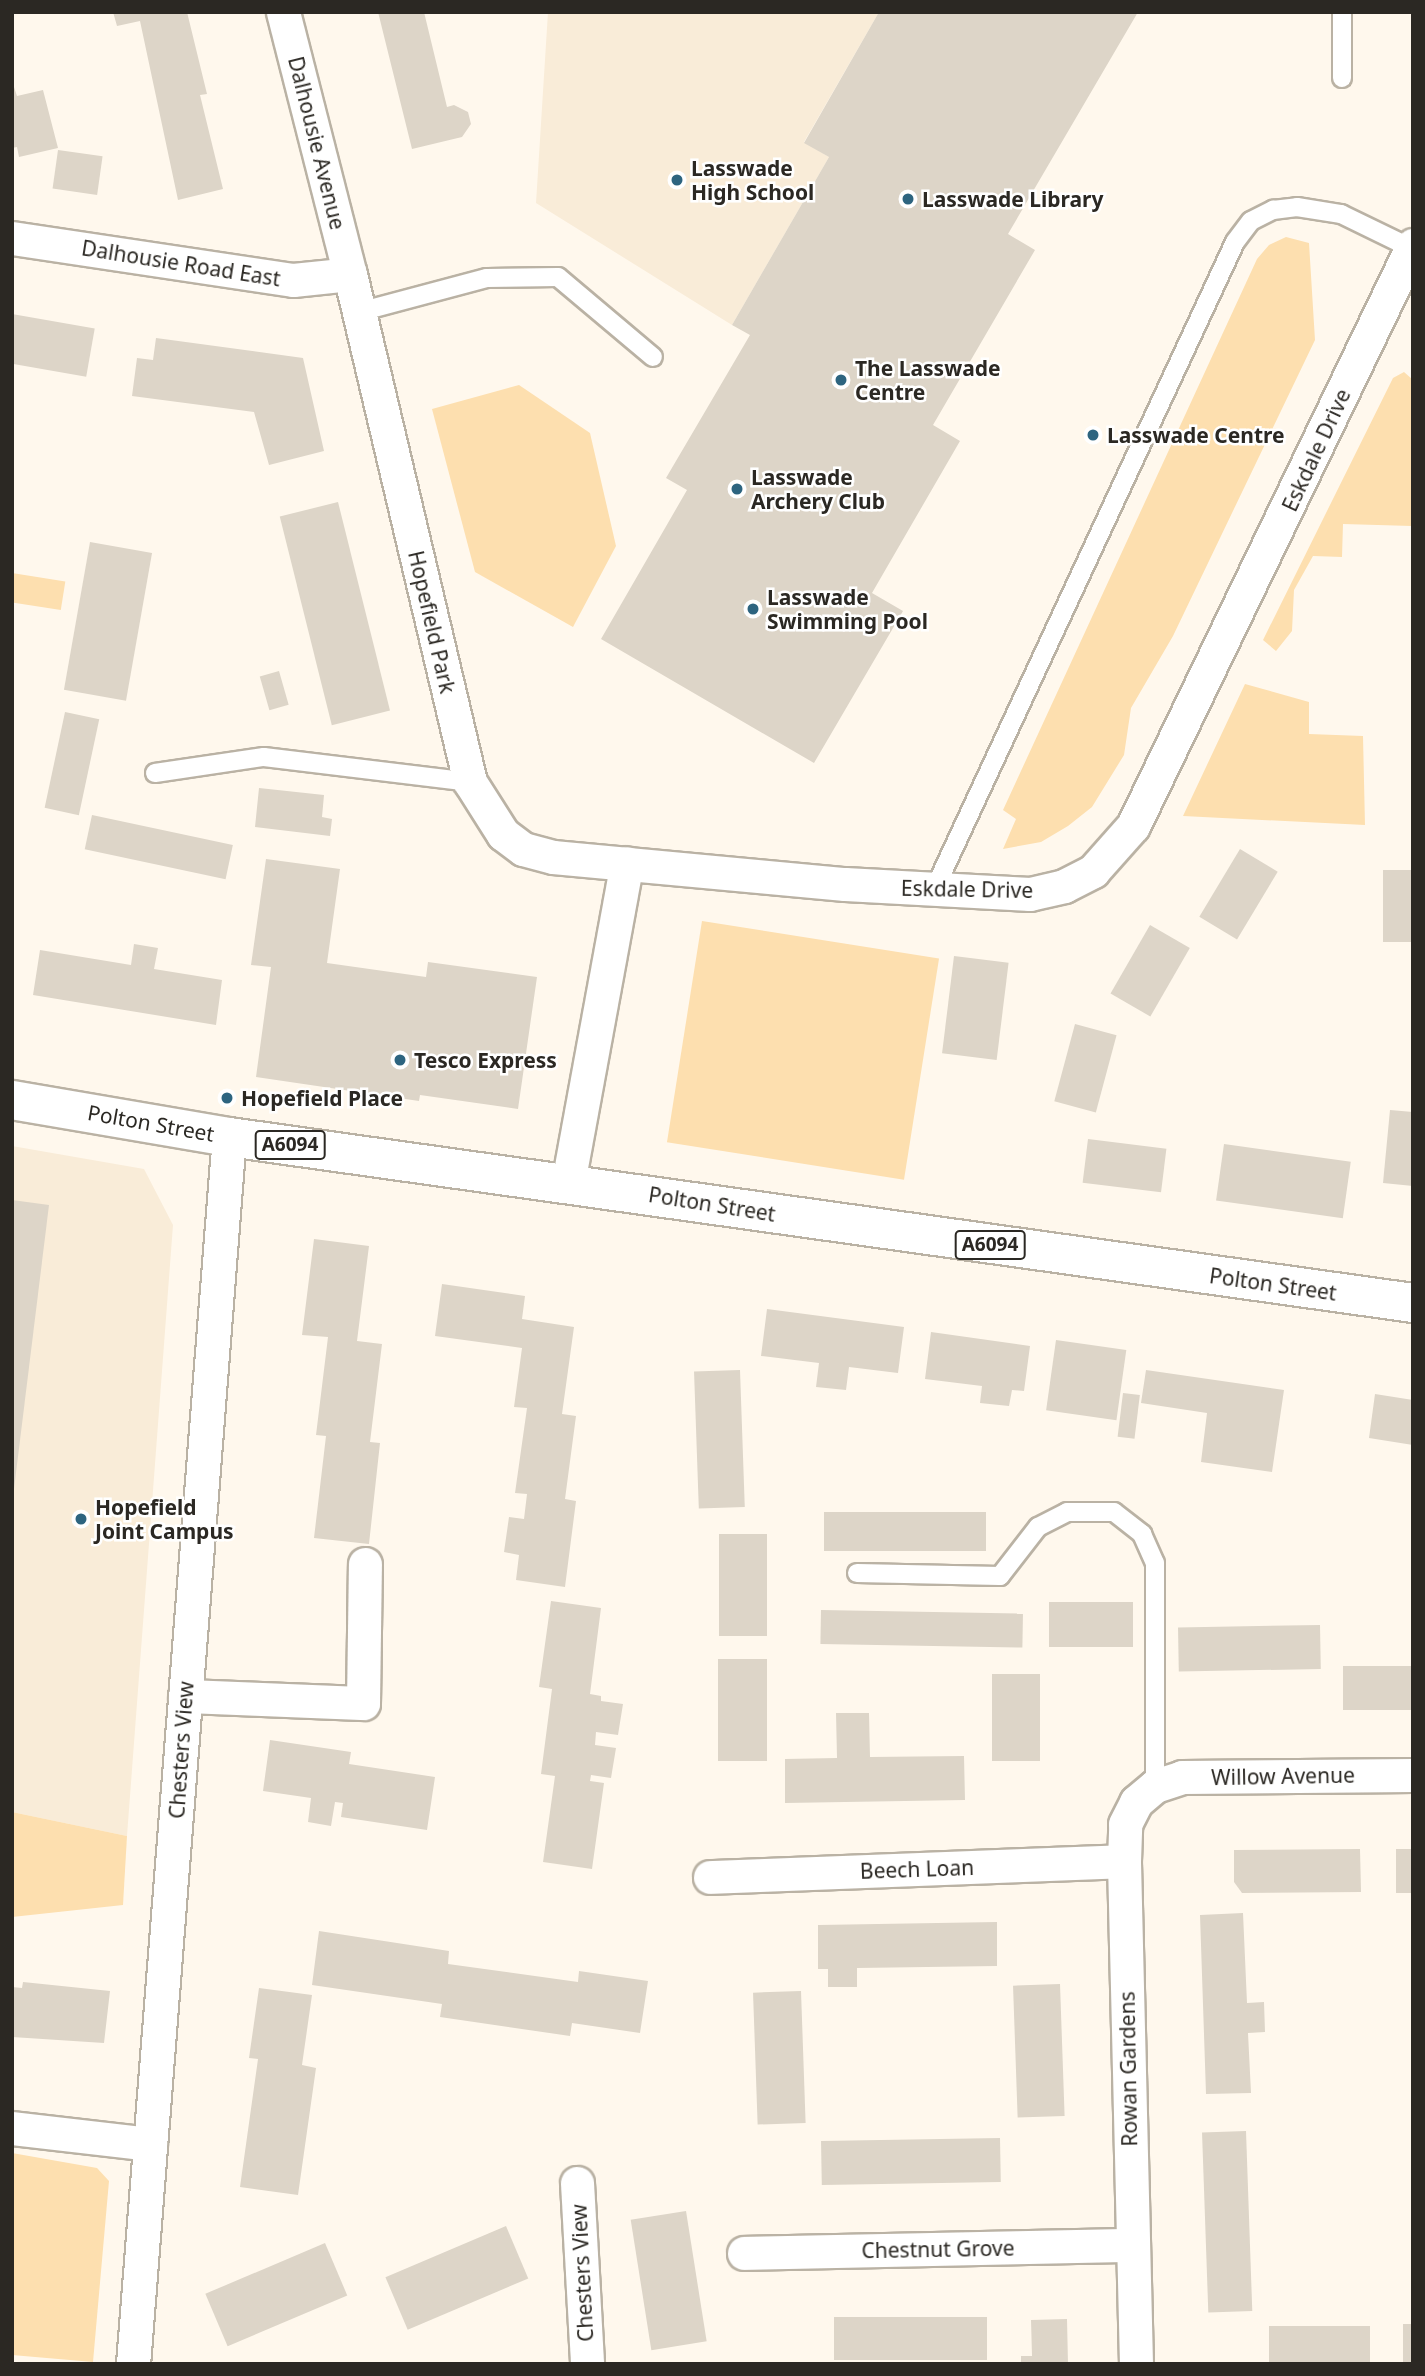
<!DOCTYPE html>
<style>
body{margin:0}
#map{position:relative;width:1425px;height:2376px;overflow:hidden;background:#fff8ed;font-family:"Noto Sans",sans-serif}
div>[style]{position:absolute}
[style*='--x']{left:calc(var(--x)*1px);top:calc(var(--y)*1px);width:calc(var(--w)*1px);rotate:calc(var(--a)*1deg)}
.built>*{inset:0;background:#f9ecd8}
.green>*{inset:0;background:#fddfaf;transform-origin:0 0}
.building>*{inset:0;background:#ddd5c8;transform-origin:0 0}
.roads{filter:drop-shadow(2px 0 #bab2a4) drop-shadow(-2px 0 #bab2a4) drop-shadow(0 2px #bab2a4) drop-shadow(0 -2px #bab2a4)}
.service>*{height:18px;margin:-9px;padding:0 9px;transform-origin:9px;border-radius:9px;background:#fff}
.minor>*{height:33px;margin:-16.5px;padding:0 16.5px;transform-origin:16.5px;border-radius:16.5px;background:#fff}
.primary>*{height:38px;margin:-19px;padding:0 19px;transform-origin:19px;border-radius:19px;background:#fff}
.dots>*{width:19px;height:19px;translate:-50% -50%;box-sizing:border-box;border:4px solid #fff;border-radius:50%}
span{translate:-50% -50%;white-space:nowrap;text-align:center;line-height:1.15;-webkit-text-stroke:5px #fff;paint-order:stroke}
.shield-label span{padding:2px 5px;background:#fff;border:2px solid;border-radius:5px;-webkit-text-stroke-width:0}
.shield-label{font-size:19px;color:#2b2823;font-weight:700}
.street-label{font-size:21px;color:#2b2823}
.poi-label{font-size:21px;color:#2b2823;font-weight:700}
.left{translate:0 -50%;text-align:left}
.frame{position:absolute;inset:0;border:14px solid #2b2823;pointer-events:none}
</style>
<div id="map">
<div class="built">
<div style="clip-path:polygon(548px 12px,879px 12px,804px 142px,829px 157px,732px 325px,536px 203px)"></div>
<div style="clip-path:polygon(12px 1146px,144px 1169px,173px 1225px,127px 1836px,12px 1812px)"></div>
</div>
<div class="green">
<div style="clip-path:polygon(1286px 237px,1309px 243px,1315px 340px,1173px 636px,1131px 708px,1124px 755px,1092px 807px,1068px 826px,1041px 842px,1003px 849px,1016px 819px,1003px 810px,1257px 259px,1269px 245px)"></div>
<div style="clip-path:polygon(1404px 372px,1412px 379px,1412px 526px,1343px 524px,1342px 557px,1313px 556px,1294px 590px,1292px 631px,1276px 651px,1263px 640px,1393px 378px)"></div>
<div style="clip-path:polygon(519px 385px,590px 433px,616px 546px,573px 627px,475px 572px,432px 409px)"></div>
<div style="left:12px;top:573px;width:54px;height:29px;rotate:9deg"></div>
<div style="clip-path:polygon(1245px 684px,1309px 702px,1309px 734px,1363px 736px,1365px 825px,1183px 816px)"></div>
<div style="left:702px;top:921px;width:240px;height:224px;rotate:9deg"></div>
<div style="clip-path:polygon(12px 1812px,127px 1836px,123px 1905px,12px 1917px)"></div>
<div style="clip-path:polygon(12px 2153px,97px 2168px,109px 2181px,93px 2362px,12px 2355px)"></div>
</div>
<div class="building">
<div style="clip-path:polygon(113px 12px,187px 12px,207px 94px,200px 95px,223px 189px,178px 200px,140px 21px,117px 26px)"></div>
<div style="clip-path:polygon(378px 12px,424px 12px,447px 107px,454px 105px,468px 112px,471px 124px,462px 137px,412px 149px)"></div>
<div style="clip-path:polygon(879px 12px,1138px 12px,1008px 234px,1035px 250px,933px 425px,960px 441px,872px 593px,903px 611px,814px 763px,601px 639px,687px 490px,666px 478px,750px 335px,732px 325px,829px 157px,804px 143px)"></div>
<div style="clip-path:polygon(12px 81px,17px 96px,43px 90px,58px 148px,19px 157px,17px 147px,12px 148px)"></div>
<div style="left:58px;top:150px;width:45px;height:39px;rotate:8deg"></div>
<div style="left:12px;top:314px;width:84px;height:49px;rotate:10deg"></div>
<div style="clip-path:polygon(156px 338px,303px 358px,324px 451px,269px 465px,254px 412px,132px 396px,137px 358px,153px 360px)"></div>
<div style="left:338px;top:502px;width:215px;height:60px;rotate:76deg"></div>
<div style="left:90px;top:542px;width:63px;height:150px;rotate:10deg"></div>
<div style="left:279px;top:671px;width:35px;height:20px;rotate:74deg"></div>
<div style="left:65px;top:712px;width:35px;height:98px;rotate:12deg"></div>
<div style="clip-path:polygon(259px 788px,324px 795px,322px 817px,332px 819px,330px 836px,255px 827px)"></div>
<div style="left:92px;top:815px;width:144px;height:35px;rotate:12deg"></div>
<div style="left:1240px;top:849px;width:44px;height:79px;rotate:31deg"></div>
<div style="clip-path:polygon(266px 859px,340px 869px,327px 963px,426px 977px,428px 962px,537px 977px,518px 1109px,420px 1095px,419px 1101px,256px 1077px,271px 967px,251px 965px)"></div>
<div style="left:1413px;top:870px;width:72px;height:30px;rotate:90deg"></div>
<div style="left:1150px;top:925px;width:46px;height:79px;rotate:30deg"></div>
<div style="clip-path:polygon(134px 944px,158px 948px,154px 969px,222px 980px,216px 1025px,33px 995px,40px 950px,131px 965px)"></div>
<div style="left:954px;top:956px;width:55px;height:98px;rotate:7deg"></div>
<div style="left:1075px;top:1024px;width:43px;height:80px;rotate:15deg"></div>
<div style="clip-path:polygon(1390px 1110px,1413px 1112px,1413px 1186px,1383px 1183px)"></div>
<div style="left:1088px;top:1139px;width:79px;height:44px;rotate:7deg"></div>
<div style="left:1224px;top:1144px;width:128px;height:57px;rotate:8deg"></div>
<div style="clip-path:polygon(12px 1200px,49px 1205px,14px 1489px,12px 1489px)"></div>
<div style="clip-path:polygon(314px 1239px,369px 1246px,357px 1341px,382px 1344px,370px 1442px,380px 1443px,369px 1544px,314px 1538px,326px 1436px,316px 1435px,328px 1337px,302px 1335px)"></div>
<div style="clip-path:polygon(442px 1284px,525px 1296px,522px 1319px,574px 1327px,562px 1414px,576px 1416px,565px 1499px,576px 1501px,565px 1587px,516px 1580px,519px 1555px,504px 1552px,509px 1517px,524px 1519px,527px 1494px,515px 1493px,527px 1408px,514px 1407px,522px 1348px,435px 1336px)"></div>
<div style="clip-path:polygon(767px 1309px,904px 1327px,898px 1373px,849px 1367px,846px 1390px,816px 1387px,819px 1363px,761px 1356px)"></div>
<div style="clip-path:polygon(931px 1332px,1030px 1346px,1024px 1391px,1012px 1390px,1009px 1406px,980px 1403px,982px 1386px,925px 1379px)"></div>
<div style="left:1056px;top:1340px;width:71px;height:71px;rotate:8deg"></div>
<div style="left:740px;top:1370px;width:137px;height:46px;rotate:88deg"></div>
<div style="clip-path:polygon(1146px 1370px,1284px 1390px,1272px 1472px,1201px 1462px,1207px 1413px,1141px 1403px)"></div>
<div style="left:1123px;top:1393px;width:17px;height:44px;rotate:7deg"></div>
<div style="clip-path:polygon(1375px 1394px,1413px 1400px,1413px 1445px,1369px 1438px)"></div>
<div style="left:824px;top:1512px;width:162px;height:39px"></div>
<div style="left:719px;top:1534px;width:48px;height:102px"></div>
<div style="clip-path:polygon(551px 1601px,601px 1608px,590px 1694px,601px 1696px,601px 1701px,623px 1704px,618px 1735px,596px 1732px,595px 1745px,616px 1748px,611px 1778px,591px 1775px,590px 1781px,604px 1783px,592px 1869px,543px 1862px,555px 1776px,541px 1774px,552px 1689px,539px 1687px)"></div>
<div style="left:1133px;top:1602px;width:45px;height:84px;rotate:90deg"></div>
<div style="left:821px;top:1610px;width:202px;height:34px;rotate:1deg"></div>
<div style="left:1320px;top:1625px;width:44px;height:142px;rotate:89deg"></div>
<div style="left:718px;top:1659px;width:49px;height:102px"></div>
<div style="left:1413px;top:1666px;width:44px;height:70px;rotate:90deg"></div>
<div style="left:992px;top:1674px;width:48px;height:87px"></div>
<div style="clip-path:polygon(836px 1713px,869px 1713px,870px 1757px,964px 1756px,965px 1800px,785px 1803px,785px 1759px,837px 1758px)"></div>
<div style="clip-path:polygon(270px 1740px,351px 1752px,349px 1764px,435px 1777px,427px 1830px,341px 1817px,343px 1803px,335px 1802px,331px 1826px,308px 1822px,311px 1798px,263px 1791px)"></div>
<div style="clip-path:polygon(1360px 1849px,1361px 1892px,1242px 1893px,1234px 1882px,1234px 1850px)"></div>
<div style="left:1413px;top:1849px;width:44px;height:17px;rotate:90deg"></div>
<div style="clip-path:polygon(1243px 1913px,1247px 2003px,1264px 2002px,1265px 2032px,1248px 2033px,1251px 2093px,1206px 2094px,1200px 1915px)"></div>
<div style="clip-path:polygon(997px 1922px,997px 1966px,857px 1968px,857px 1987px,828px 1987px,828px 1969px,818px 1969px,818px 1925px)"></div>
<div style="clip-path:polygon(319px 1931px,449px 1951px,448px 1964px,578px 1982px,579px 1971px,648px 1981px,640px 2033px,572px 2023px,570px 2036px,440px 2017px,442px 2004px,312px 1985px)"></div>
<div style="clip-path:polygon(23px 1982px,110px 1991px,104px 2043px,12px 2037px,12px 1987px,22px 1988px)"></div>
<div style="left:1060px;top:1984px;width:132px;height:47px;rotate:88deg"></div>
<div style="clip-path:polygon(259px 1988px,312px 1995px,302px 2065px,316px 2068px,298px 2195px,240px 2187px,258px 2059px,249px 2058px)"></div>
<div style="left:801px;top:1991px;width:132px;height:48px;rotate:88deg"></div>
<div style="left:1246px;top:2131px;width:180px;height:44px;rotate:88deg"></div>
<div style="left:1000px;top:2138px;width:44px;height:179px;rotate:89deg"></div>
<div style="left:686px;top:2211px;width:132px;height:56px;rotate:81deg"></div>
<div style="left:506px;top:2226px;width:57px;height:131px;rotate:67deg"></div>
<div style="left:325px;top:2243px;width:57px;height:130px;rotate:67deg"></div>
<div style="left:834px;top:2317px;width:153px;height:43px"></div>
<div style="clip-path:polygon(1067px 2319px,1068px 2364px,1021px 2364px,1021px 2356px,1032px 2356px,1031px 2320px)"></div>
<div style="left:1403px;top:2324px;width:10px;height:40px"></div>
<div style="left:1370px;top:2326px;width:38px;height:101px;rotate:90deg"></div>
</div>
<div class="roads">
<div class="service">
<div style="--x:1342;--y:78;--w:66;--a:-90"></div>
<div style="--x:359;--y:312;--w:132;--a:-14.9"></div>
<div style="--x:487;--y:278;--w:71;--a:-0.8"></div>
<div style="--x:558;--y:277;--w:124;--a:40.1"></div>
<div style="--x:155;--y:773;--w:110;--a:-8.4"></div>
<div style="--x:264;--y:757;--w:208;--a:6.9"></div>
<div style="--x:934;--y:890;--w:714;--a:-65.08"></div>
<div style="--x:1235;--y:242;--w:26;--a:-53"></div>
<div style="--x:1251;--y:221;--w:25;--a:-27"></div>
<div style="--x:1273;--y:210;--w:24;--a:-7"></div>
<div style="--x:1297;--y:207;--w:45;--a:9"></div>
<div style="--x:1341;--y:214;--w:78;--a:25.9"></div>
<div style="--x:857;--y:1573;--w:143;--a:1.2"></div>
<div style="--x:1000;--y:1576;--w:62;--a:-52.2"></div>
<div style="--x:1038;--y:1527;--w:33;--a:-27"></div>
<div style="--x:1067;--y:1512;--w:47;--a:0"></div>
<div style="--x:1114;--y:1512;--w:36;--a:38"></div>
<div style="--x:1142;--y:1534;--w:32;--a:66"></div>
<div style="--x:1155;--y:1563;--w:223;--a:90"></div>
</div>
<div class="minor">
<div style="--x:283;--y:12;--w:270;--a:75.7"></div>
<div style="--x:350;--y:274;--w:522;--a:76.71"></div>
<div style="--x:470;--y:782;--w:62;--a:57.6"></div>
<div style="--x:503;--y:834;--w:25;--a:37"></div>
<div style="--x:523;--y:849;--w:31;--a:15"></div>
<div style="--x:553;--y:857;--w:293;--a:5.3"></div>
<div style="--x:845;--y:884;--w:185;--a:3.1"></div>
<div style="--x:1030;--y:894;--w:35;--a:-13"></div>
<div style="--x:1064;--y:886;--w:33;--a:-27"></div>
<div style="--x:1093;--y:871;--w:60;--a:-48.4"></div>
<div style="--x:1133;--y:826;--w:645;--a:-64.27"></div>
<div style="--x:12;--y:238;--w:284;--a:8.5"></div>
<div style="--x:293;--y:280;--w:57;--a:-6"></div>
<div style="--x:568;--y:1183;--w:325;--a:-79.6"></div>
<div style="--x:185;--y:1696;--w:178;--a:2.3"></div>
<div style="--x:363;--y:1703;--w:139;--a:-89.2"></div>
<div style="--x:710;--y:1877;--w:414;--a:-2.2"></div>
<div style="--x:12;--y:2128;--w:139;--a:6.6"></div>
<div style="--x:577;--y:2183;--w:181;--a:86.8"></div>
<div style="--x:744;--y:2253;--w:388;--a:-1.2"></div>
<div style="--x:133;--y:2364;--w:1231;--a:-85.53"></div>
<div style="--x:1136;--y:2364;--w:503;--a:-91.37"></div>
<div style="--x:1124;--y:1861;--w:37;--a:-88"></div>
<div style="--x:1125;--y:1824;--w:25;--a:-63"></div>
<div style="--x:1136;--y:1802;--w:25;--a:-40"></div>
<div style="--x:1155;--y:1786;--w:28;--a:-18"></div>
<div style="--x:1182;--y:1777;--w:231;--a:-0.5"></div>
</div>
<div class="primary">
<div style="--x:12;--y:1100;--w:220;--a:9.7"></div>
<div style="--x:229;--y:1137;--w:1196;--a:7.98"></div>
</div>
</div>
<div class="dots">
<div style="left:677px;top:180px;background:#2d647f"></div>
<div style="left:908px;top:199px;background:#2d647f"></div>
<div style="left:841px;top:380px;background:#2d647f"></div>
<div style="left:1093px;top:435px;background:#2d647f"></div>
<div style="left:737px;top:489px;background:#2d647f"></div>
<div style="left:753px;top:609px;background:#2d647f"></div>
<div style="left:400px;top:1060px;background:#2d647f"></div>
<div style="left:227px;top:1098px;background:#2d647f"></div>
<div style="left:81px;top:1519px;background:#2d647f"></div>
</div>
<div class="shield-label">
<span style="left:290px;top:1145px">A6094</span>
<span style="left:990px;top:1245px">A6094</span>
</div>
<div class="street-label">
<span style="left:317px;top:143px;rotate:76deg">Dalhousie Avenue</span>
<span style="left:181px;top:263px;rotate:9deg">Dalhousie Road East</span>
<span style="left:1316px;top:450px;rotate:-65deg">Eskdale Drive</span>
<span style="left:432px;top:622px;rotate:77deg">Hopefield Park</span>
<span style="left:967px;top:889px;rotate:1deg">Eskdale Drive</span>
<span style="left:151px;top:1123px;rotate:10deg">Polton Street</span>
<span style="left:712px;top:1204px;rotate:9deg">Polton Street</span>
<span style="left:1273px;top:1284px;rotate:8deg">Polton Street</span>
<span style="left:181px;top:1750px;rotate:-86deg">Chesters View</span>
<span style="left:1283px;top:1776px;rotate:-1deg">Willow Avenue</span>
<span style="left:917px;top:1869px;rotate:-2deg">Beech Loan</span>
<span style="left:1128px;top:2069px;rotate:-91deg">Rowan Gardens</span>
<span style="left:938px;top:2249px;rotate:-1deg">Chestnut Grove</span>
<span style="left:582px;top:2273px;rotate:-93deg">Chesters View</span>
</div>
<div class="poi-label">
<span class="left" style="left:691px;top:180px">Lasswade<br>High School</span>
<span class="left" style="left:922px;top:199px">Lasswade Library</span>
<span class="left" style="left:855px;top:380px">The Lasswade<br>Centre</span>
<span class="left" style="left:1107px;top:435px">Lasswade Centre</span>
<span class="left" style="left:751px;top:489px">Lasswade<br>Archery Club</span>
<span class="left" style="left:767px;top:609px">Lasswade<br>Swimming Pool</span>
<span class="left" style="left:414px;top:1060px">Tesco Express</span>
<span class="left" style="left:241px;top:1098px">Hopefield Place</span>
<span class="left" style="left:95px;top:1519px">Hopefield<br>Joint Campus</span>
</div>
<div class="frame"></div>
</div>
